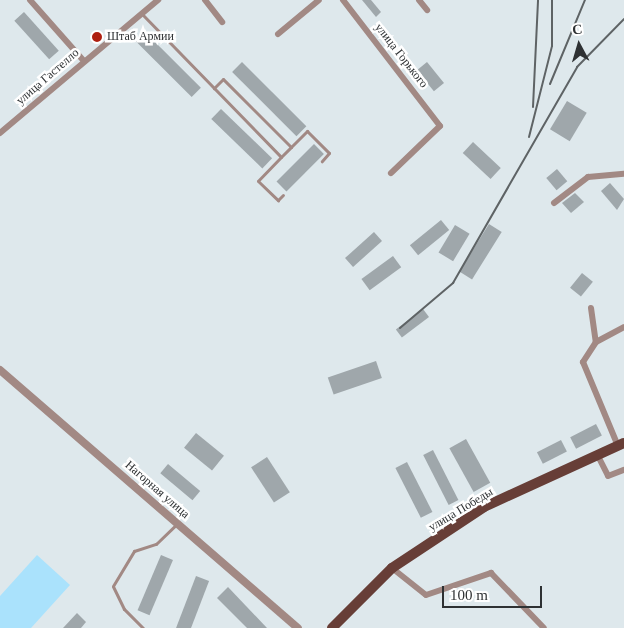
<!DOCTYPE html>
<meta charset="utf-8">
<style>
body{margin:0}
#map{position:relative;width:624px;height:628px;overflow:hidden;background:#dee8ec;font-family:"Times New Roman",serif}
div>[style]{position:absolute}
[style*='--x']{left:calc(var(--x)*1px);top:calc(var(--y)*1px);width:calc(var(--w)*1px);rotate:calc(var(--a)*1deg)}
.green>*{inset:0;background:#aae2fc}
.building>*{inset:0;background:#9fa7ab;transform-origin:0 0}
.service>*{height:3px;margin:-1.5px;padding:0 1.5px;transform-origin:1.5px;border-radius:1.5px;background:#a28984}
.minor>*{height:6px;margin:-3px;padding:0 3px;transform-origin:3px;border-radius:3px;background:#a28984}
.tertiary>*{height:8px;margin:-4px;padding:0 4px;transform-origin:4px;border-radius:4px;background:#a28984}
.primary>*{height:10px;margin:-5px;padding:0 5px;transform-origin:5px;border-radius:5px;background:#673e37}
.rail>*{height:2px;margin:-1px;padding:0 1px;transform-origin:1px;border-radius:1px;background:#5e6365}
.dots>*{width:14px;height:14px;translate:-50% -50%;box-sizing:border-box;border:2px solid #fff;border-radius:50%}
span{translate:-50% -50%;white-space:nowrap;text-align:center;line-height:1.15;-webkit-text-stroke:5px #fff;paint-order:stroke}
.poi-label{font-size:12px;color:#2e3133}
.left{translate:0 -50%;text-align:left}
.street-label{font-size:12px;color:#2e3133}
.north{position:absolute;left:554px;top:20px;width:50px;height:50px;-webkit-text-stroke:4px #fff;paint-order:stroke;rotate:354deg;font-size:14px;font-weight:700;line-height:20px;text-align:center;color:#2e3133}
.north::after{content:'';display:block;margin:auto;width:18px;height:22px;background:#2e3133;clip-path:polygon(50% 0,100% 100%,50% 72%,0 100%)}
.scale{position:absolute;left:442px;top:586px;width:100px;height:22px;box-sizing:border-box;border:2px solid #2e3133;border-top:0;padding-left:6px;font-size:15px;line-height:18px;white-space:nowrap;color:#2e3133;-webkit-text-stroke:4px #fff;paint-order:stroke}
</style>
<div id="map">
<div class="green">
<div style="clip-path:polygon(37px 555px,70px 585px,31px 628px,0 628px,0 596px)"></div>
</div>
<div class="building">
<div style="clip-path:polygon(362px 0,371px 0,381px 12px,376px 17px)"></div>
<div style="left:24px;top:12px;width:52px;height:13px;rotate:48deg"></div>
<div style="left:145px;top:32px;width:79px;height:13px;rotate:45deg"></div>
<div style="left:242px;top:62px;width:91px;height:14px;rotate:45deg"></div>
<div style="left:427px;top:62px;width:27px;height:13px;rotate:51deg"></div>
<div style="left:567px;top:101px;width:23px;height:33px;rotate:31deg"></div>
<div style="left:221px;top:109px;width:71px;height:14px;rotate:44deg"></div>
<div style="left:473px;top:142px;width:38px;height:15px;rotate:43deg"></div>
<div style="left:314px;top:144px;width:14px;height:53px;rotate:45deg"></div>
<div style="left:557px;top:169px;width:16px;height:14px;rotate:50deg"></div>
<div style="clip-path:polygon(610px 183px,624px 199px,617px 210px,601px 191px)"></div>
<div style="clip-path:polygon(575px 193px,584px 202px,571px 213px,562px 203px)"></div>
<div style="left:441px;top:220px;width:13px;height:40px;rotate:51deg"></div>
<div style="left:489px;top:224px;width:15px;height:56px;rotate:32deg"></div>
<div style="left:455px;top:225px;width:17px;height:32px;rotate:31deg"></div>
<div style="left:374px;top:232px;width:12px;height:39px;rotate:48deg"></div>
<div style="left:393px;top:256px;width:14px;height:39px;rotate:54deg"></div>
<div style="left:582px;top:273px;width:14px;height:19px;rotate:39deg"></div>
<div style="left:423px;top:309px;width:10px;height:34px;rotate:53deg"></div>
<div style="left:376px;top:361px;width:18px;height:51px;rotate:71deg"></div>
<div style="left:596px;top:424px;width:13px;height:29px;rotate:63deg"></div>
<div style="left:196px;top:433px;width:36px;height:19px;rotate:39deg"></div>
<div style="left:466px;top:439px;width:50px;height:19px;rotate:61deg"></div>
<div style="left:561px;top:440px;width:13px;height:27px;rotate:63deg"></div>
<div style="left:433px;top:450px;width:56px;height:11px;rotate:63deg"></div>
<div style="left:267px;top:457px;width:42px;height:19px;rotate:57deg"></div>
<div style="left:407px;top:462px;width:56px;height:13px;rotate:63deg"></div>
<div style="left:168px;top:464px;width:42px;height:12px;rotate:40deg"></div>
<div style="left:161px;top:555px;width:13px;height:60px;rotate:23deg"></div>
<div style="left:196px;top:576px;width:14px;height:56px;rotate:21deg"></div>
<div style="clip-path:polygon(228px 587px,267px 628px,247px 628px,217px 598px)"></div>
<div style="clip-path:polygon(77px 613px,86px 622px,81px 628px,63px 628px)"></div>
</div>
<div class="service">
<div style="--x:142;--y:14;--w:199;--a:45.8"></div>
<div style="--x:281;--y:157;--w:14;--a:-45"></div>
<div style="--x:291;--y:147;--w:96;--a:-135"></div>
<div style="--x:223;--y:79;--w:13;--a:135"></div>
<div style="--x:291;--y:147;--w:23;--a:-45"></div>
<div style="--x:307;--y:131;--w:31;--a:45"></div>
<div style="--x:329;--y:153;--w:11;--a:131"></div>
<div style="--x:281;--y:157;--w:33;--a:134"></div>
<div style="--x:258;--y:181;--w:28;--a:44"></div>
<div style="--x:278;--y:200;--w:7;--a:-45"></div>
<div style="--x:143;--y:628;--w:27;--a:-135"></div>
<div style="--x:124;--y:609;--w:25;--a:-116"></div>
<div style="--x:113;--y:586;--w:41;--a:-59"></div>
<div style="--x:134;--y:551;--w:23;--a:-18"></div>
<div style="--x:156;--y:544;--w:29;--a:-44"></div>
</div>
<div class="minor">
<div style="--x:30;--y:0;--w:81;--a:48.5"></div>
<div style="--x:205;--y:0;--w:28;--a:52"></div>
<div style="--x:343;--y:0;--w:159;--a:52.4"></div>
<div style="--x:440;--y:126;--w:68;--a:136.2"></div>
<div style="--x:419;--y:0;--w:13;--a:51"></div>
<div style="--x:278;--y:34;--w:53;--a:-39.7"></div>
<div style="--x:0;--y:133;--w:207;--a:-40.1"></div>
<div style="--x:554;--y:203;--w:43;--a:-37.4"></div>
<div style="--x:588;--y:177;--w:36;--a:-5"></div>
<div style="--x:591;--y:308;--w:34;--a:82"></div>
<div style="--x:596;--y:342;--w:24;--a:123"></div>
<div style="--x:583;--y:362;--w:91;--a:67.4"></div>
<div style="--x:596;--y:342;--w:32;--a:-28"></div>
<div style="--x:598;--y:456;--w:22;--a:63"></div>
<div style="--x:608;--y:476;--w:17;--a:-21"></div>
<div style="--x:392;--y:568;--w:43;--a:38.5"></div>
<div style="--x:426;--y:595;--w:69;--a:-18.7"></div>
<div style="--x:491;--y:573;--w:76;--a:46.1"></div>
</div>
<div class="tertiary">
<div style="--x:0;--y:370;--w:394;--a:40.9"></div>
</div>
<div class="primary">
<div style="--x:332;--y:628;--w:85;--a:-45"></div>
<div style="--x:392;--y:568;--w:110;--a:-33.5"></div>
<div style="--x:484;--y:507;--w:154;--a:-24.6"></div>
</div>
<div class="rail">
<div style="--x:550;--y:84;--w:91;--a:-67.4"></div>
<div style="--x:533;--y:107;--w:107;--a:-87.3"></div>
<div style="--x:529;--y:137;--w:94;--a:-75.8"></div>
<div style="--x:552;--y:46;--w:46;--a:-90"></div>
<div style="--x:400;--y:328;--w:70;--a:-40.3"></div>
<div style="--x:453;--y:283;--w:249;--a:-60.1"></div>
<div style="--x:577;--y:67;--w:67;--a:-45.6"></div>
</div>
<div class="dots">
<div style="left:97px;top:37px;background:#ae1f10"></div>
</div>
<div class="poi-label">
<span class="left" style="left:107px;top:37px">Штаб Армии</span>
</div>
<div class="street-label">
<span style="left:401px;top:56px;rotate:52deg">улица Горького</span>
<span style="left:48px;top:77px;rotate:-41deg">улица Гастелло</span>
<span style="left:157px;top:490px;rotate:41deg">Нагорная улица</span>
<span style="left:461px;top:510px;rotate:-31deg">улица Победы</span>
</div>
<div class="north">С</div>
<div class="scale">100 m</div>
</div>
